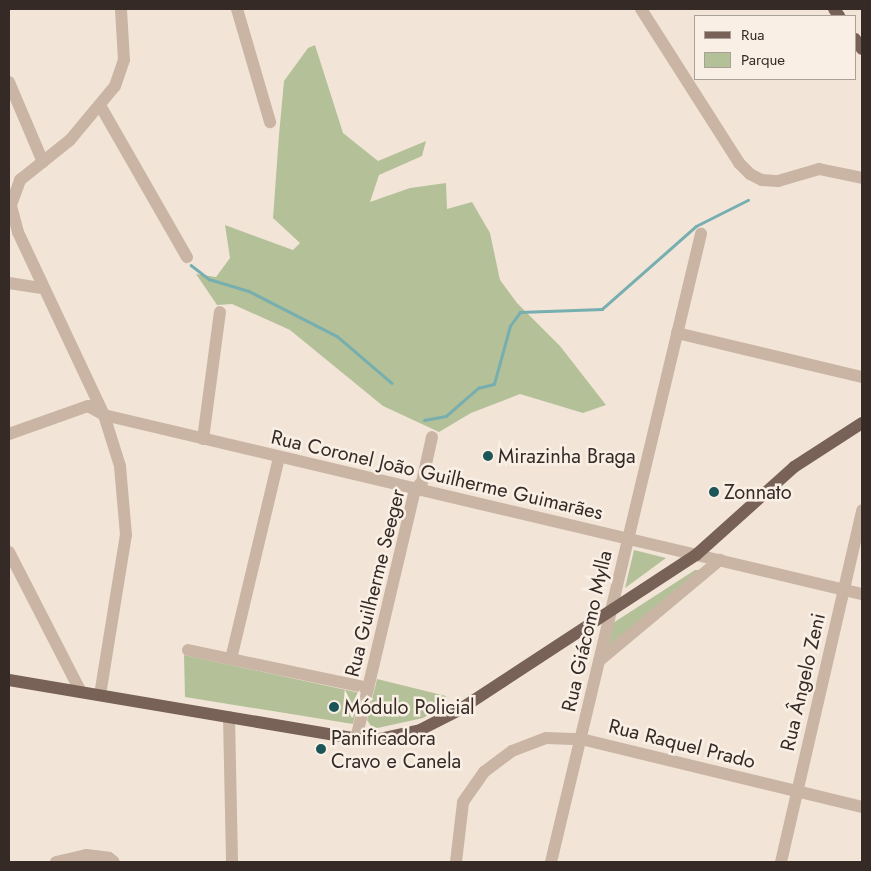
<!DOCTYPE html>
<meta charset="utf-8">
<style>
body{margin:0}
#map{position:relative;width:871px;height:871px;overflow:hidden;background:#f2e5d8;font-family:Jost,sans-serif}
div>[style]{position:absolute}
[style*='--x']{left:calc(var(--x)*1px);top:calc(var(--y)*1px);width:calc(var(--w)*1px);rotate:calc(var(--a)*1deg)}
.green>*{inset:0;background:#b4c198}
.stream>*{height:2.5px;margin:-1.25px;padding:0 1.25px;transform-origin:1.25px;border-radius:1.25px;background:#77aeaf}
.minor>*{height:12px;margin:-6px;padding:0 6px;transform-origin:6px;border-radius:6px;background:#cab5a4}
.major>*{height:12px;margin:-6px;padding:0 6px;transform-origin:6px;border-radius:6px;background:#786157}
.dots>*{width:14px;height:14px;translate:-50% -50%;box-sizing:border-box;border:2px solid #f9efe5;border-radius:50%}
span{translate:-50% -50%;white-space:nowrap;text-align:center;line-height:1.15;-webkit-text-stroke:5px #f9efe5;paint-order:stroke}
.poi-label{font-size:20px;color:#352a26}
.left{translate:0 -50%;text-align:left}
.street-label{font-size:20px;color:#352a26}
.frame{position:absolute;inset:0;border:10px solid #352a26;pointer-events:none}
.legend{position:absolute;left:694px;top:15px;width:162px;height:65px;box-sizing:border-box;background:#f9efe5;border:1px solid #aba099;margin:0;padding:6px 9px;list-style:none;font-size:15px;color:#352a26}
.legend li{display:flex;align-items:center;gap:10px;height:25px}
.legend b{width:25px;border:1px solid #aba099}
</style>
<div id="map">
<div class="green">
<div style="clip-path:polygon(315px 45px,343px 133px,378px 161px,426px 141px,422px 156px,379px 175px,370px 202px,410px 188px,446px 183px,447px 209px,472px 202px,490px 233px,500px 280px,517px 303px,560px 346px,606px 405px,583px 413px,520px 394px,471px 413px,439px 432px,383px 406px,290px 330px,232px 304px,217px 305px,196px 274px,216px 277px,230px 258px,225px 225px,293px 250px,300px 243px,273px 218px,279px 135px,284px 81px,308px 48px)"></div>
<div style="clip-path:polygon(634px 550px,666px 558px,625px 588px)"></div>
<div style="clip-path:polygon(695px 570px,704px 570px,607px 650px,613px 623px)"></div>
<div style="clip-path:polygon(184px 655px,360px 693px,353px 724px,185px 697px)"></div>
<div style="clip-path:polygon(377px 679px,446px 696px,434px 712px,423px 718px,373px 729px,367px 720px)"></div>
</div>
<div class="stream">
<div style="--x:191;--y:265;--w:23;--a:38"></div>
<div style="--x:209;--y:279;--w:42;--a:16.7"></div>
<div style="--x:249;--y:291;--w:99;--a:27.1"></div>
<div style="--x:337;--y:336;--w:72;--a:40.5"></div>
<div style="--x:424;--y:420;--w:22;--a:-10"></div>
<div style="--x:446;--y:416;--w:43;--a:-41.2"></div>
<div style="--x:478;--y:388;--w:16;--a:-14"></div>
<div style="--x:494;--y:384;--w:60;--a:-74.6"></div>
<div style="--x:510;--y:326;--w:17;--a:-54"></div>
<div style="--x:520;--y:312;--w:82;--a:-2.1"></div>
<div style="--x:602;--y:309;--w:125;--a:-41.4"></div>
<div style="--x:696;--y:226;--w:58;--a:-26.6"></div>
</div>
<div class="minor">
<div style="--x:237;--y:9;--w:118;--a:73.7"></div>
<div style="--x:641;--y:9;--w:183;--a:57.5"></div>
<div style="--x:739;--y:163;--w:16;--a:45"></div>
<div style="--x:750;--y:174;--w:13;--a:27"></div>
<div style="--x:762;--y:180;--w:16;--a:4"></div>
<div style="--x:778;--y:181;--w:43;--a:-16.3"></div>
<div style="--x:819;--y:169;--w:44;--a:11.8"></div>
<div style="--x:9;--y:82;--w:87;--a:67"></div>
<div style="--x:101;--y:107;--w:173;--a:60.2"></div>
<div style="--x:9;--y:283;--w:33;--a:9"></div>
<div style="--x:677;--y:333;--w:190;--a:13.4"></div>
<div style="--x:9;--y:434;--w:84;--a:-19.5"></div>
<div style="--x:88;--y:406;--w:18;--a:29"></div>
<div style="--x:104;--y:415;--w:779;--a:13.29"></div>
<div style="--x:203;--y:439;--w:128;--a:-82.4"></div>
<div style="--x:9;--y:552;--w:157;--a:62.8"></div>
<div style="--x:188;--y:650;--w:184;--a:11.9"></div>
<div style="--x:231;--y:659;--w:208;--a:-76.6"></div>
<div style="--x:599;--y:661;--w:158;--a:-39.9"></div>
<div style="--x:100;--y:695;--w:162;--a:-80.8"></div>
<div style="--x:126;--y:535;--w:69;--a:-95"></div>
<div style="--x:120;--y:466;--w:53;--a:-107.4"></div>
<div style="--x:104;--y:415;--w:202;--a:-115.2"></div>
<div style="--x:18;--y:232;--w:28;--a:-105"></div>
<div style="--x:11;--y:205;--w:27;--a:-70"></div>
<div style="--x:20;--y:180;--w:64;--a:-38.7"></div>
<div style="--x:70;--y:140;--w:70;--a:-50.2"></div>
<div style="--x:115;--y:86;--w:28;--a:-71"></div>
<div style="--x:124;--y:60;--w:51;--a:-93.4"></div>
<div style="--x:229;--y:717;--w:145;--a:88.8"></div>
<div style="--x:356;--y:739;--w:257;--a:-76.7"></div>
<div style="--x:415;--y:489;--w:10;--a:-45"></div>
<div style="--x:422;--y:482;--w:46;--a:-77.5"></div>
<div style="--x:56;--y:862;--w:31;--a:-13"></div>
<div style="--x:86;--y:855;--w:23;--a:7"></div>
<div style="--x:109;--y:858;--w:6;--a:39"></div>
<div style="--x:456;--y:862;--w:60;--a:-83.3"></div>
<div style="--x:463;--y:802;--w:37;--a:-55"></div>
<div style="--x:484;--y:772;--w:35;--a:-37"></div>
<div style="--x:512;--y:751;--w:36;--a:-21"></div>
<div style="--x:546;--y:738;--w:35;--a:2"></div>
<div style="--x:581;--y:739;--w:289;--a:13.6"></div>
<div style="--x:551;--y:862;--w:646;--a:-76.57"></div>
<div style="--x:781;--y:862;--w:361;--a:-77"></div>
</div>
<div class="major">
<div style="--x:834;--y:9;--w:9;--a:54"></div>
<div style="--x:855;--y:39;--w:12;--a:55"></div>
<div style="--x:9;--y:680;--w:352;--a:9.6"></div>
<div style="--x:356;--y:739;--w:23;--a:0"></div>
<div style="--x:379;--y:739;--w:40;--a:-12"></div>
<div style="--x:418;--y:731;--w:46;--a:-27.1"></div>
<div style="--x:459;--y:710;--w:283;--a:-33.2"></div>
<div style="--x:696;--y:555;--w:132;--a:-41.9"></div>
<div style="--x:794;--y:467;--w:81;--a:-32.9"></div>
</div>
<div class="dots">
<div style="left:488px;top:456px;background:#1b5557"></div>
<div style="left:714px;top:492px;background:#1b5557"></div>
<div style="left:334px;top:707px;background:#1b5557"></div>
<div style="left:321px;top:749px;background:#1b5557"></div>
</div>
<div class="poi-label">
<span class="left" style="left:498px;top:456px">Mirazinha Braga</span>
<span class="left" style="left:724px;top:492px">Zonnato</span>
<span class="left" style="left:344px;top:707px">Módulo Policial</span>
<span class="left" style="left:331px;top:750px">Panificadora<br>Cravo e Canela</span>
</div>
<div class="street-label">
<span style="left:437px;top:475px;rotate:13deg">Rua Coronel João Guilherme Guimarães</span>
<span style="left:375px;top:583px;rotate:-76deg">Rua Guilherme Seeger</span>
<span style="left:587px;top:631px;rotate:-77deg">Rua Giácomo Mylla</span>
<span style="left:803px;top:682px;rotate:-77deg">Rua Ângelo Zeni</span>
<span style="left:682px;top:744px;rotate:14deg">Rua Raquel Prado</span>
</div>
<div class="frame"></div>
<ul class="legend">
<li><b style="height:6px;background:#786157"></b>Rua</li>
<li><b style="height:14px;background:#b4c198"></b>Parque</li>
</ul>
</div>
